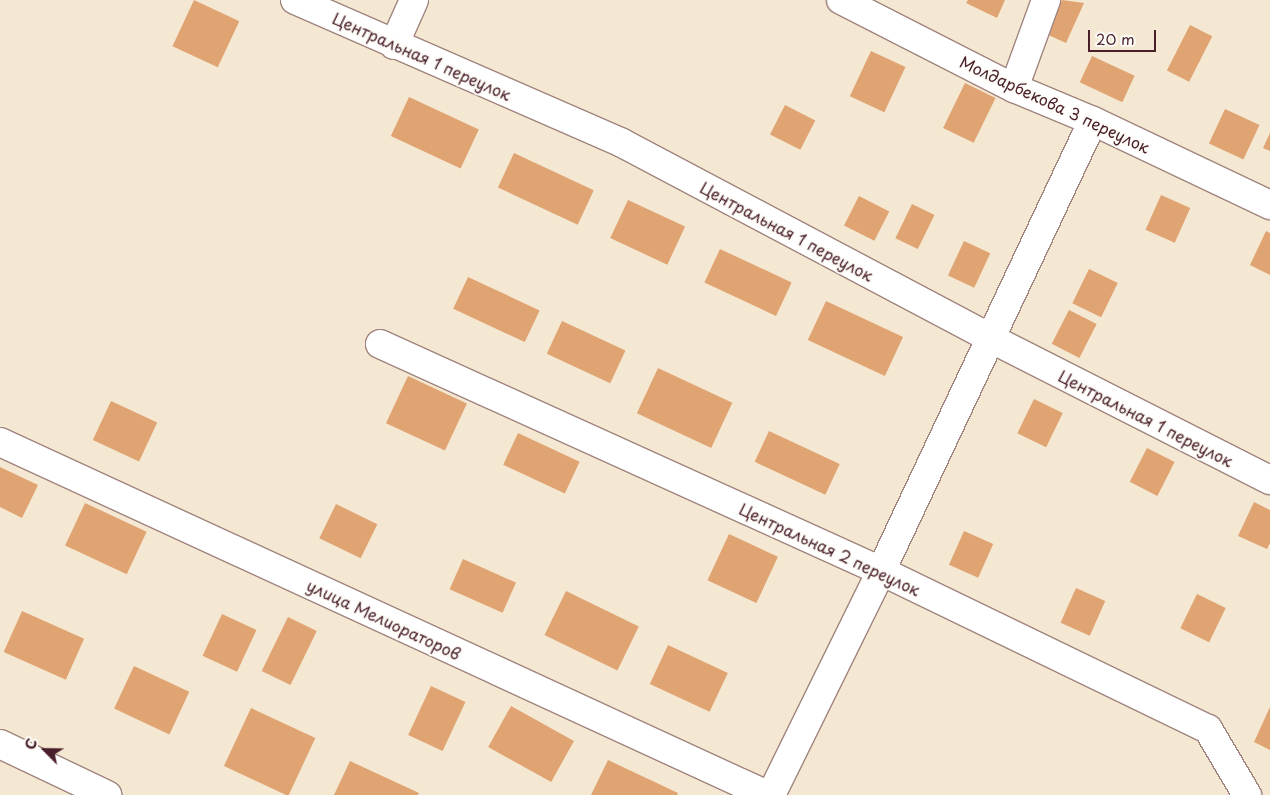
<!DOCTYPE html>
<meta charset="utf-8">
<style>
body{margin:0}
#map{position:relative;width:1270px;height:795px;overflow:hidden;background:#f5e8d2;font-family:"Playpen Sans",sans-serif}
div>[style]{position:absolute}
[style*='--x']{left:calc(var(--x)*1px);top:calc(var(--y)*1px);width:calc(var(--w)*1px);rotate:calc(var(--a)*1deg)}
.building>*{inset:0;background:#e0a372;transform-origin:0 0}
.roads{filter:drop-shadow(1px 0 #a0847e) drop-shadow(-1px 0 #a0847e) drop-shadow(0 1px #a0847e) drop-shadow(0 -1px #a0847e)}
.minor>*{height:28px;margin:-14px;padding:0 14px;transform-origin:14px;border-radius:14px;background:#fff}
span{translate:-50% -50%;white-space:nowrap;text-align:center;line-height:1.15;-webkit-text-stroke:4px #fdfcf7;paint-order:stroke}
.street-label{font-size:16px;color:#4a1f2b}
.north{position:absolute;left:20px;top:725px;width:50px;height:50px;-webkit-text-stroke:4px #fdfcf7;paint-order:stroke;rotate:293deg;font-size:14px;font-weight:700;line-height:20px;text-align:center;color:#4a1f2b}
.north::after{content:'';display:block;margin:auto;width:18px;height:22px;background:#4a1f2b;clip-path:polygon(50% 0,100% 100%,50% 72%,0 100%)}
.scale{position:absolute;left:1088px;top:30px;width:68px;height:22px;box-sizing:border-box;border:2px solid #4a1f2b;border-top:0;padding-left:6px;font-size:15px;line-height:18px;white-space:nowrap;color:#4a1f2b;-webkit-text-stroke:4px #fdfcf7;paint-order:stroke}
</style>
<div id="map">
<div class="building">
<div style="left:194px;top:0;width:50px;height:51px;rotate:25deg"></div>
<div style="clip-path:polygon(968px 0,1005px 0,997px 18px,966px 3px)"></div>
<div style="clip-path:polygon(1062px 0,1084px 3px,1066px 43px,1046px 34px)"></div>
<div style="left:1190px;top:25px;width:25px;height:51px;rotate:27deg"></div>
<div style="left:871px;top:51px;width:38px;height:50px;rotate:25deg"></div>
<div style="left:1092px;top:56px;width:47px;height:29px;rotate:25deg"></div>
<div style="left:965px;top:83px;width:34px;height:50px;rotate:26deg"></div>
<div style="left:409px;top:97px;width:77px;height:43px;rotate:25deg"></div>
<div style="left:785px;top:105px;width:34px;height:33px;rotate:27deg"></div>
<div style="left:1225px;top:109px;width:38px;height:38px;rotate:25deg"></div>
<div style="clip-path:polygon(1270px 133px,1270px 151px,1263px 148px)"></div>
<div style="left:514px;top:153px;width:88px;height:38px;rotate:25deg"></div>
<div style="left:1161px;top:195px;width:32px;height:38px;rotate:24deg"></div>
<div style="left:859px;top:196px;width:34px;height:33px;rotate:27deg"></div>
<div style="left:628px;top:200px;width:63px;height:42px;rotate:25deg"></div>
<div style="left:912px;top:204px;width:25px;height:38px;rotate:26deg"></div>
<div style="clip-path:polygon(1266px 231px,1270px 233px,1270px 275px,1250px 265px)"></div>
<div style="left:964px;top:241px;width:29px;height:38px;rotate:25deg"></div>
<div style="left:720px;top:249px;width:79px;height:37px;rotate:25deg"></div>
<div style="left:1089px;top:269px;width:32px;height:38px;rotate:26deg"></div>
<div style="left:468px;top:277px;width:79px;height:35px;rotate:25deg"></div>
<div style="left:826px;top:301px;width:85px;height:43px;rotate:25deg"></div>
<div style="left:1069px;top:310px;width:31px;height:38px;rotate:27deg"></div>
<div style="left:562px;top:321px;width:70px;height:36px;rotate:25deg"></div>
<div style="left:658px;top:368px;width:82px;height:50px;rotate:25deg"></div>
<div style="left:408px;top:376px;width:65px;height:52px;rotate:25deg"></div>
<div style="left:1034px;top:399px;width:32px;height:38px;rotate:26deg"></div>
<div style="left:111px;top:401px;width:51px;height:43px;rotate:25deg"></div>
<div style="left:769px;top:431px;width:78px;height:34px;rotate:25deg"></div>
<div style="left:518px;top:433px;width:68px;height:35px;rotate:25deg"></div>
<div style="left:1147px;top:448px;width:31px;height:38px;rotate:27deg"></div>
<div style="clip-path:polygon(0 467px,38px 485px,22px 518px,0 507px)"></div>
<div style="clip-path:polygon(1254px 502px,1270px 510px,1270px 543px,1267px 549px,1238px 536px)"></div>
<div style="left:85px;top:503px;width:68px;height:47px;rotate:25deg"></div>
<div style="left:336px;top:504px;width:46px;height:38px;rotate:26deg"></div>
<div style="left:964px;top:531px;width:32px;height:37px;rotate:24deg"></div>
<div style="left:729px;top:534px;width:54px;height:51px;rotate:25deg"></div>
<div style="left:463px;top:559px;width:58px;height:33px;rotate:24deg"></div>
<div style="left:1076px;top:588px;width:32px;height:38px;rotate:24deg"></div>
<div style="left:566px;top:591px;width:81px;height:49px;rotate:26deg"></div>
<div style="left:1197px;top:594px;width:32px;height:38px;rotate:26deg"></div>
<div style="left:22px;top:611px;width:68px;height:45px;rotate:24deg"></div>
<div style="left:222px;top:614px;width:38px;height:46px;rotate:25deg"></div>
<div style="left:288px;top:617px;width:32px;height:60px;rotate:26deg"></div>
<div style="left:668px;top:645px;width:66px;height:43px;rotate:25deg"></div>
<div style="left:134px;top:666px;width:61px;height:47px;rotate:25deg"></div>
<div style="left:431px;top:686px;width:38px;height:54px;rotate:25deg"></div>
<div style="left:511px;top:706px;width:72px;height:47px;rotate:29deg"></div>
<div style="clip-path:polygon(1270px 707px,1270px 750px,1254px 742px)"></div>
<div style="left:251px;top:708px;width:71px;height:64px;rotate:25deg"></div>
<div style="clip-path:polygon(608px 760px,678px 793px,677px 795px,591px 795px)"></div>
<div style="clip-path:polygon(350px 761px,419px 793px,418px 795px,334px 795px)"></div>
</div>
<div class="roads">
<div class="minor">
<div style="--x:295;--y:0;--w:357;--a:23.6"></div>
<div style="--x:622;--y:143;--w:416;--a:27.9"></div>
<div style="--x:990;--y:338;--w:314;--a:26.9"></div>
<div style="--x:841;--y:0;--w:194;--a:27"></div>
<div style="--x:1014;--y:88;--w:86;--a:22.7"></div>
<div style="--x:1093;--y:121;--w:196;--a:25.4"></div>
<div style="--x:394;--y:45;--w:49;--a:-66"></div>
<div style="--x:1014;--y:88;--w:94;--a:-70"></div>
<div style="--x:380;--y:344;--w:550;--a:24.37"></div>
<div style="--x:881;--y:571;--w:363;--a:25.8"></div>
<div style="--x:1208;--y:729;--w:77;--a:59.4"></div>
<div style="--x:0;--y:442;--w:844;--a:24.71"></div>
<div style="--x:0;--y:744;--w:119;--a:25.5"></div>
<div style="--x:771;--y:795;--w:250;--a:-63.8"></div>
<div style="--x:881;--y:571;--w:497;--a:-64.8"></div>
</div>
</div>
<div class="street-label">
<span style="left:422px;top:56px;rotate:24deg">Центральная 1 переулок</span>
<span style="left:1055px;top:104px;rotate:25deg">Молдарбекова 3 переулок</span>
<span style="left:787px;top:231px;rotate:28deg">Центральная 1 переулок</span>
<span style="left:1146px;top:418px;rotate:27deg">Центральная 1 переулок</span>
<span style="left:830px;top:549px;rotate:25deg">Центральная 2 переулок</span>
<span style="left:384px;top:619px;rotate:25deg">улица Мелиораторов</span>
</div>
<div class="north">С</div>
<div class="scale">20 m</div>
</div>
